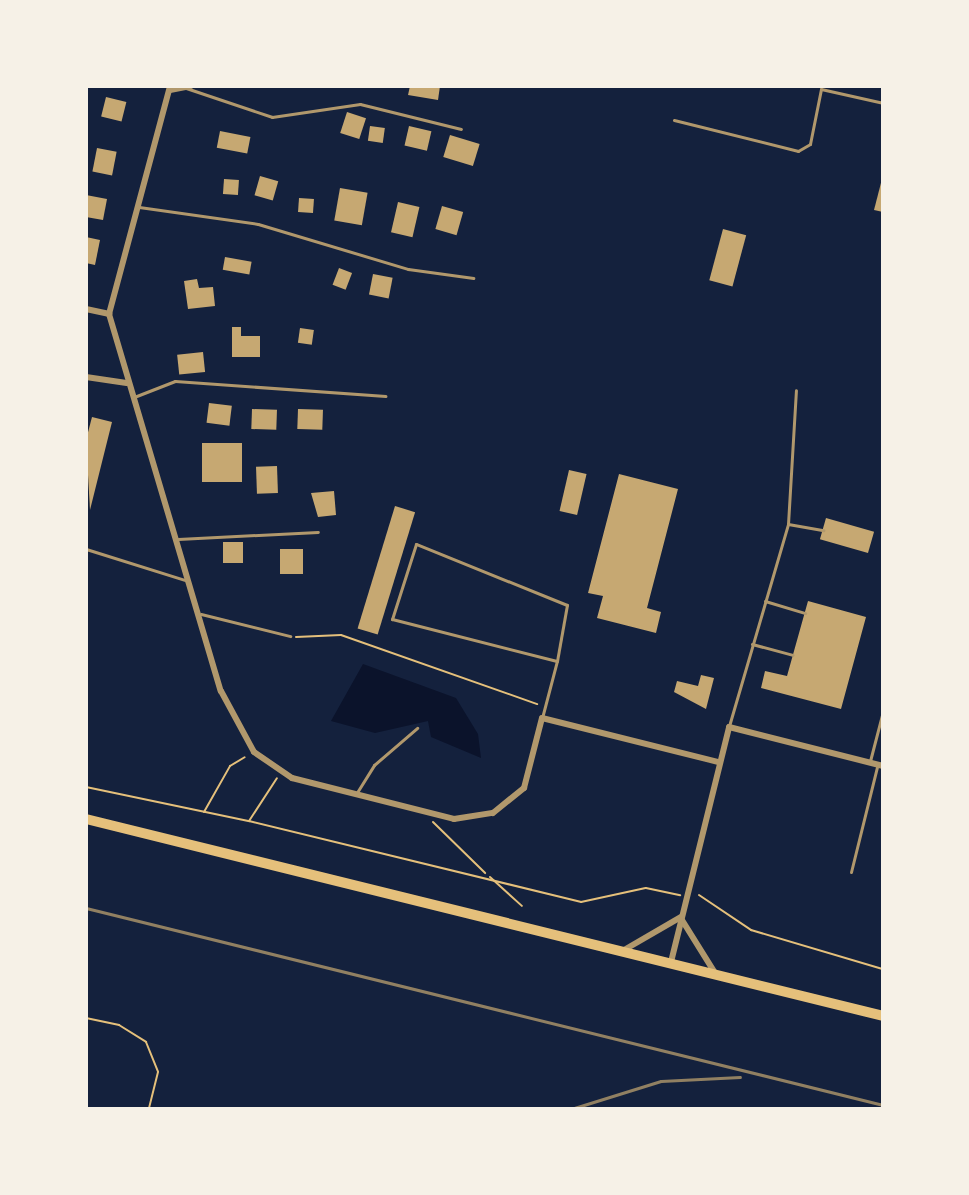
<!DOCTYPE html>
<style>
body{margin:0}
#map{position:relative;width:969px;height:1195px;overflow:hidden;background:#14213d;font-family:"Fira Sans Condensed",sans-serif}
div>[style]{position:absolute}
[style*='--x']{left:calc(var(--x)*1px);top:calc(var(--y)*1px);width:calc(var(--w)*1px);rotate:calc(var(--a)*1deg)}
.water>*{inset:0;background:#0b132b}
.building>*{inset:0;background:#c6a872;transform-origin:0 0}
.path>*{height:2px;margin:-1px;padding:0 1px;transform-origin:1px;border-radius:1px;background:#e5c07b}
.service>*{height:3px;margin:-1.5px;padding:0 1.5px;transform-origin:1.5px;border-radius:1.5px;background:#b1986c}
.minor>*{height:6px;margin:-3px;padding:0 3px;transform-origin:3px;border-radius:3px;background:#b1986c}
.trunk>*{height:10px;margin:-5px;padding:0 5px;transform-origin:5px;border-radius:5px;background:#e5c07b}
.rail>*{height:3px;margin:-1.5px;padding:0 1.5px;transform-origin:1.5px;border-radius:1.5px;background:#918062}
span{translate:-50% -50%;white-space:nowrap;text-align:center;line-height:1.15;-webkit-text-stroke:6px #f6f1e7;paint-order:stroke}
.frame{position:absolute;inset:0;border:88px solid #f6f1e7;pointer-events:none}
</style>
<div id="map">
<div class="water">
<div style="clip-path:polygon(363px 664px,456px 698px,478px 734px,481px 758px,431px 737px,428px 721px,375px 733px,331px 721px)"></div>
</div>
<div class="building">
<div style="clip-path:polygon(410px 86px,440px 86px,438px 100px,408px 95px)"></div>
<div style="left:106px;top:97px;width:21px;height:20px;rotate:14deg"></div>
<div style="left:347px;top:112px;width:20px;height:22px;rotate:18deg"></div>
<div style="left:370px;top:126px;width:15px;height:15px;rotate:8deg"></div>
<div style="left:409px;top:126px;width:23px;height:20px;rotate:13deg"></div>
<div style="left:220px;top:131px;width:31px;height:17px;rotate:11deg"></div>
<div style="left:450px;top:135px;width:31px;height:23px;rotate:17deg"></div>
<div style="left:97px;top:148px;width:20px;height:24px;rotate:11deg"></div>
<div style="left:260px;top:176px;width:19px;height:20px;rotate:16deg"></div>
<div style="left:224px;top:179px;width:15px;height:15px;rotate:4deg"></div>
<div style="clip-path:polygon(882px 179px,883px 179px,883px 212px,874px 210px)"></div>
<div style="left:340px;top:188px;width:28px;height:33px;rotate:10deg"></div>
<div style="clip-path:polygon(86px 195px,107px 199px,103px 220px,86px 217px)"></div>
<div style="left:299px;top:198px;width:15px;height:14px;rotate:4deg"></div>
<div style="left:398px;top:202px;width:22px;height:31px;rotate:13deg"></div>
<div style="left:442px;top:206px;width:22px;height:24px;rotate:16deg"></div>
<div style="left:723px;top:229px;width:24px;height:53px;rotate:15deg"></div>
<div style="clip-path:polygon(86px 237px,100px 240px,95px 265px,86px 263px)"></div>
<div style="left:225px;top:257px;width:27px;height:13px;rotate:10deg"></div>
<div style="left:339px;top:268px;width:14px;height:18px;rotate:21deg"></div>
<div style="left:373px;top:274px;width:20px;height:21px;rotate:11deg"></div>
<div style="clip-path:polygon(197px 279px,199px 288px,213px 287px,215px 306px,188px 309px,184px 281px)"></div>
<div style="clip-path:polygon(232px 327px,241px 327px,241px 336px,260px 336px,260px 357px,232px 357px)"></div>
<div style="left:300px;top:328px;width:14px;height:15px;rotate:8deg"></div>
<div style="left:203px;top:352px;width:20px;height:26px;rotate:84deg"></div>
<div style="left:209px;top:403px;width:23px;height:20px;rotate:7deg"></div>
<div style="left:252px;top:409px;width:25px;height:20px;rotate:2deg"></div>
<div style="left:298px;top:409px;width:25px;height:20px;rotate:2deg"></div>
<div style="clip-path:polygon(92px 417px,112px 422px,90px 510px,86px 440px)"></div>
<div style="left:202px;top:443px;width:40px;height:39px"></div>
<div style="left:277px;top:466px;width:27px;height:21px;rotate:88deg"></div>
<div style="left:569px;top:470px;width:18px;height:42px;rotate:13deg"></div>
<div style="clip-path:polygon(619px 474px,678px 489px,647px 608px,661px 612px,656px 633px,597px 618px,603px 596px,588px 593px)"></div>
<div style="clip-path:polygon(334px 491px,336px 515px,318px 517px,311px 493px)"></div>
<div style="left:395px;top:506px;width:21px;height:128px;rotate:17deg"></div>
<div style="left:826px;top:518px;width:50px;height:22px;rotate:16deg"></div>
<div style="left:243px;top:542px;width:21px;height:20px;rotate:90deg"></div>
<div style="left:303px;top:549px;width:25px;height:23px;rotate:90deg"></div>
<div style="clip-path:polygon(808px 601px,866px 617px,841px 709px,761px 688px,765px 671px,787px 676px)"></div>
<div style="clip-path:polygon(701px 675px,714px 678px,706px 709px,674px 692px,677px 681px,698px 686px)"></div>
</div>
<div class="path">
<div style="--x:296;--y:637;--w:45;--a:-2.5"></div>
<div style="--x:341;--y:635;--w:208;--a:19.4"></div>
<div style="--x:86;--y:787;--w:167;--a:11.8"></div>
<div style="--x:249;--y:821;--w:51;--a:-56.9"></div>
<div style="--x:204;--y:812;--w:53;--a:-60.5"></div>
<div style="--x:230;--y:766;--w:17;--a:-31"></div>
<div style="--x:249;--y:821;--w:342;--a:13.7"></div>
<div style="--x:581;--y:902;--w:66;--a:-12.2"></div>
<div style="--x:646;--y:888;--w:35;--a:12"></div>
<div style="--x:433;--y:822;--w:73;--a:44.4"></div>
<div style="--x:490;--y:877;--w:43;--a:42.2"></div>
<div style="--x:699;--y:895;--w:63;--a:33.9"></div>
<div style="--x:751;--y:930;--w:138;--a:16.5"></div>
<div style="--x:86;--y:1018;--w:34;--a:12"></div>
<div style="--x:119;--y:1025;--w:32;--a:32"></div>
<div style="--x:146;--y:1042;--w:32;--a:68"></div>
<div style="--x:158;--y:1072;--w:38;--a:104"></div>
</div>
<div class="service">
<div style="--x:186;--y:88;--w:91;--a:18.6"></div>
<div style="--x:272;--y:117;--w:89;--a:-8.4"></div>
<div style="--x:360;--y:104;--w:104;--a:13.9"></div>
<div style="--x:674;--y:120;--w:128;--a:14"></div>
<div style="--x:798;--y:151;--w:14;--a:-30"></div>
<div style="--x:810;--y:144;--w:56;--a:-78.7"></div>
<div style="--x:821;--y:89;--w:64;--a:12.7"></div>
<div style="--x:139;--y:207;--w:120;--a:8.1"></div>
<div style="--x:258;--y:224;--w:157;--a:16.7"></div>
<div style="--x:408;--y:269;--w:66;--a:7.9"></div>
<div style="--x:134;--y:397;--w:44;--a:-21.3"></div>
<div style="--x:175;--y:381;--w:211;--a:4.1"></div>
<div style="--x:788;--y:524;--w:36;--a:10"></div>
<div style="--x:178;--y:539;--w:140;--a:-2.9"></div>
<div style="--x:86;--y:549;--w:104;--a:17.4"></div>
<div style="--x:765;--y:601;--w:42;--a:16.7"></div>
<div style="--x:201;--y:614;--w:92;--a:13.9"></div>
<div style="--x:752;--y:644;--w:42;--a:15"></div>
<div style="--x:542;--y:718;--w:59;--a:-75.3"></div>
<div style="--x:557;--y:661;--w:57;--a:-79.9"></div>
<div style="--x:567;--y:605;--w:163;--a:-158"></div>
<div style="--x:416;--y:544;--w:79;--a:107.7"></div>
<div style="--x:392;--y:619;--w:170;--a:14.3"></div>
<div style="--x:729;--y:726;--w:210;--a:-73.7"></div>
<div style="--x:788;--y:524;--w:134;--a:-86.6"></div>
<div style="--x:870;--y:761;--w:52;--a:-75.4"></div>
<div style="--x:356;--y:794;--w:34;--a:-58"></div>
<div style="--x:374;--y:765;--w:57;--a:-40.7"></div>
<div style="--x:851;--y:872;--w:108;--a:-76.1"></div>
</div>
<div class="minor">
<div style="--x:170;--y:90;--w:21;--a:-11"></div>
<div style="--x:86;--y:309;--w:24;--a:12"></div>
<div style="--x:109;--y:314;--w:393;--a:73.5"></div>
<div style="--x:221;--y:691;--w:69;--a:61.6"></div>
<div style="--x:254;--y:752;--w:46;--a:34.4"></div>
<div style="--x:292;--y:778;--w:167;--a:14.2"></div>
<div style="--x:454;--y:819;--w:39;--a:-9"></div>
<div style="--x:493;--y:813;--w:40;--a:-39"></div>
<div style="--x:524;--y:788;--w:72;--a:-75.6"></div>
<div style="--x:542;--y:718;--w:181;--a:14"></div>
<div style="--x:109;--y:314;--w:236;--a:-75"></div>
<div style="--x:86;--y:377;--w:41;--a:8.3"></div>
<div style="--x:682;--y:920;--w:62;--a:58.1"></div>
<div style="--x:624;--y:950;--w:66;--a:-30.1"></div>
<div style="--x:671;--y:962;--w:242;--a:-76.1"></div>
<div style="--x:729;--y:727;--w:159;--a:14.2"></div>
</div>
<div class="trunk">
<div style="--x:86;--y:819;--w:821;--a:13.88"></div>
</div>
<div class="rail">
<div style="--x:86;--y:908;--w:821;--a:13.88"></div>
<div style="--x:571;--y:1109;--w:94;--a:-17.3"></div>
<div style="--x:661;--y:1081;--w:79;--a:-2.9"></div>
</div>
<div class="frame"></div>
</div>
